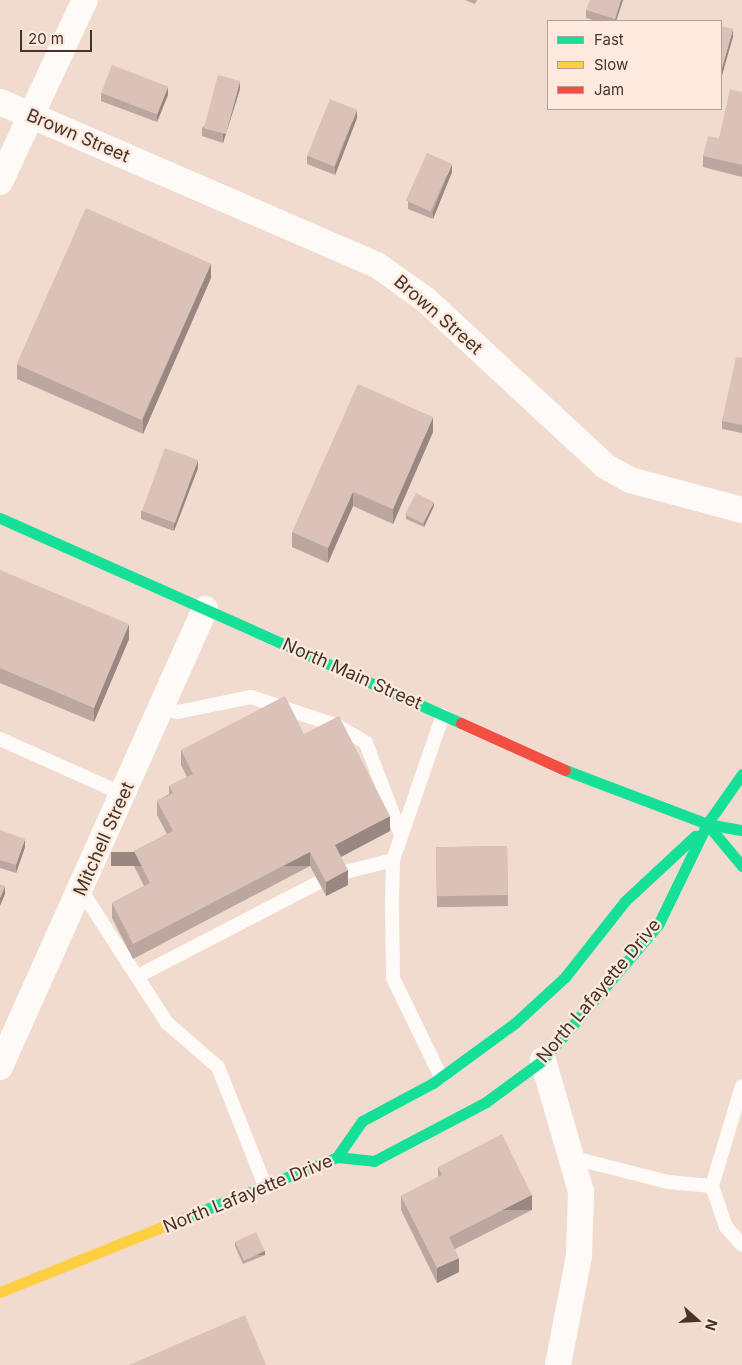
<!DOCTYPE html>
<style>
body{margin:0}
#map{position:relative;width:742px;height:1365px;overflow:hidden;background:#f1dbcf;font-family:Inter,sans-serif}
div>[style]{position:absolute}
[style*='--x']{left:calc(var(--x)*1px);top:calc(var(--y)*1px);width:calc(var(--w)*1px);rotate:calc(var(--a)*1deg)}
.lane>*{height:14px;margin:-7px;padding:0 7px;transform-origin:7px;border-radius:7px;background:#fdfaf8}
.street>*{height:26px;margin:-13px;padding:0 13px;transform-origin:13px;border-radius:13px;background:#fdfaf8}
.fast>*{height:11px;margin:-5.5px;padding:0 5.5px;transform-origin:5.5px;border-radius:5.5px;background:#16e098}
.slow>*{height:11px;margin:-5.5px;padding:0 5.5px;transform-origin:5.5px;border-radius:5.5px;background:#ffcf43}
.jam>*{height:11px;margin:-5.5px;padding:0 5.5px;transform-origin:5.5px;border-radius:5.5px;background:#f24e42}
.wall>*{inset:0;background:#bba79f;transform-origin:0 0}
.shaded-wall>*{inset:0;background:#998882;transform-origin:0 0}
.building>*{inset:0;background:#dac2b9;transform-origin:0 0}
span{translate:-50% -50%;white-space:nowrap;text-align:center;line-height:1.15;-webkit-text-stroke:4.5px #fde9de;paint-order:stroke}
.street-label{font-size:18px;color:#473429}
.legend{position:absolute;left:547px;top:20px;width:175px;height:90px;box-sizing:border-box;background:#fde9de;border:1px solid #b4a196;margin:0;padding:6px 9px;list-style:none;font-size:15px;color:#473429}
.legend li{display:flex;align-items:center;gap:10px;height:25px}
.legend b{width:25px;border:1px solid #b4a196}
.north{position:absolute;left:672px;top:1295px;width:50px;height:50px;-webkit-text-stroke:4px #fde9de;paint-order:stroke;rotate:109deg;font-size:14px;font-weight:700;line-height:20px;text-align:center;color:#473429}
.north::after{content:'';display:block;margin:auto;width:18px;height:22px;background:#473429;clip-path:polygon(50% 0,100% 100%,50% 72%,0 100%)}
.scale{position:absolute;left:20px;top:30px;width:72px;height:22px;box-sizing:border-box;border:2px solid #473429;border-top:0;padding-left:6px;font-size:15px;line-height:18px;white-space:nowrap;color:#473429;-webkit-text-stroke:4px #fde9de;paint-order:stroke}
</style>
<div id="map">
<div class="lane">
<div style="--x:161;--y:708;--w:17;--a:13"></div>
<div style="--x:178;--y:712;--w:75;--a:-11.6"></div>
<div style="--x:251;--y:697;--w:92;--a:18.4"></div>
<div style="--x:338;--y:726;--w:33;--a:31"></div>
<div style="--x:366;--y:743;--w:98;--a:69.2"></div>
<div style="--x:0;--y:739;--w:135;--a:24.1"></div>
<div style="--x:341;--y:873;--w:54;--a:-14"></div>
<div style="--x:81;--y:890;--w:158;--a:57.1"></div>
<div style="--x:167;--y:1023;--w:67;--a:40.8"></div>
<div style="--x:218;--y:1067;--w:130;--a:68.4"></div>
<div style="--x:138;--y:976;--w:204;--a:-27.4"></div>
<div style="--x:441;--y:1077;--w:110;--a:-115.9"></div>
<div style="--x:393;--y:978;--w:76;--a:-90.8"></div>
<div style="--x:392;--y:902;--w:42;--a:-88.6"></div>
<div style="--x:393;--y:860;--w:153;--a:-71"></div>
<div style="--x:570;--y:1157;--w:101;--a:14.3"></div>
<div style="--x:668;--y:1182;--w:44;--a:5.2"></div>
<div style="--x:712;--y:1186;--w:104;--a:-73.3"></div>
<div style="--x:712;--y:1186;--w:43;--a:71.1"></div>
<div style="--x:726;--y:1227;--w:24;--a:48"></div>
</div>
<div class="street">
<div style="--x:0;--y:102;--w:411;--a:23.4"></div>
<div style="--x:377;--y:265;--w:60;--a:35.5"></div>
<div style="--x:426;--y:300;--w:244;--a:42.8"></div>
<div style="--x:605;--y:466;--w:29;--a:29"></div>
<div style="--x:630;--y:480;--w:116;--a:15"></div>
<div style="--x:0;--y:182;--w:201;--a:-65"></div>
<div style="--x:543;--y:1060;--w:137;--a:73.9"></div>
<div style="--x:581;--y:1192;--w:64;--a:91.8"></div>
<div style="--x:579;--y:1256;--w:111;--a:100.9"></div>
<div style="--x:0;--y:1067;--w:502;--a:-65.89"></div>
</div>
<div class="fast">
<div style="--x:0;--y:518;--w:505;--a:23.97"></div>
<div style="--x:565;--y:770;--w:152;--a:20.8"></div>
<div style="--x:707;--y:824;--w:61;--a:-55"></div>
<div style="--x:707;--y:824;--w:55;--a:50.2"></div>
<div style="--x:707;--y:824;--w:36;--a:10"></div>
<div style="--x:337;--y:1157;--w:44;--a:-55.2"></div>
<div style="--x:362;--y:1121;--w:81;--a:-28.2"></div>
<div style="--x:433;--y:1083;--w:102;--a:-36.2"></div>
<div style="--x:515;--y:1023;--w:68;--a:-42.6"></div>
<div style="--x:565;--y:977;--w:97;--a:-51.7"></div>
<div style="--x:625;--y:901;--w:96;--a:-42.9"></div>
<div style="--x:184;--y:1218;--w:165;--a:-21.7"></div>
<div style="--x:337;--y:1157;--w:37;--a:6"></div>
<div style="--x:374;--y:1161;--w:127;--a:-27.8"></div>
<div style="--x:486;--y:1102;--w:71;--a:-36.4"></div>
<div style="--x:543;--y:1060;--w:177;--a:-49.6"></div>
<div style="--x:658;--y:925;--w:112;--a:-64.1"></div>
</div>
<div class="slow">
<div style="--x:0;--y:1292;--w:198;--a:-21.9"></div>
</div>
<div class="jam">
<div style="--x:461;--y:723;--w:114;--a:24.3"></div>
</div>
<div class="wall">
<div style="clip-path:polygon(465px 0,477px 0,475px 4px)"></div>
<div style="clip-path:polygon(623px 0,616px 21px,596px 21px,586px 18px,586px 10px)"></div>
<div style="clip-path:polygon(240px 89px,223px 143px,202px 136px,202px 128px)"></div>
<div style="clip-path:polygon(742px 92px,742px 177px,703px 167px,703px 156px,719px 138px)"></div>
<div style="clip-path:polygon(101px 93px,168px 95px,157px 122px,101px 101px)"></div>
<div style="clip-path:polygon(357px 118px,335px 175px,307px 164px,307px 156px)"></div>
<div style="clip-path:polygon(452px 172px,433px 219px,408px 209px,408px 201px)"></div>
<div style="clip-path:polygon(211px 278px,143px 434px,17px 379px,17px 364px)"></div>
<div style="clip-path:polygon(742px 358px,742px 433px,722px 429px,722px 421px)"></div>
<div style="clip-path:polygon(433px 432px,393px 524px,353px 506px,328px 563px,292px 547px,292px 532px)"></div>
<div style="clip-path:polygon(198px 468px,174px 531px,141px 519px,141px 511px)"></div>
<div style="clip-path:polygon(434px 506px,424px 527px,406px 519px,406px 515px)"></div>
<div style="clip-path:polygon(0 570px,129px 639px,94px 722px,0 683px)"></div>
<div style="clip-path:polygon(304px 734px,390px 831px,341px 857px,348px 885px,326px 896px,310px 866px,133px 959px,112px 918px,112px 903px,144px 886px,134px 866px,134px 851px,167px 834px,157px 815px,157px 801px,169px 794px,169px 786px,187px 777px,181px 765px,181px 750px)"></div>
<div style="clip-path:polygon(0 830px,25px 847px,16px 873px,0 868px)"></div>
<div style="left:507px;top:846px;width:60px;height:71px;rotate:89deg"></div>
<div style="clip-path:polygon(438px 1167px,532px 1210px,455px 1249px,459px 1272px,437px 1283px,401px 1210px,401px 1196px,438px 1177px)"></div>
<div style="clip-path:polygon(235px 1242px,265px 1255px,243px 1264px,235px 1246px)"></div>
</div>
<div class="shaded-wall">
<div style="clip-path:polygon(621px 0,623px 0,616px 21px,615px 21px)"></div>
<div style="clip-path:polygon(733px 29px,733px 37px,721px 79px,721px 71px)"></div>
<div style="clip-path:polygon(240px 81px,240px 89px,223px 143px,223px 135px)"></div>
<div style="clip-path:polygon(168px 87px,168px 95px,157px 122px,157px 114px)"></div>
<div style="clip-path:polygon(357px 110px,357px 118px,335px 175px,335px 167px)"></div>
<div style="clip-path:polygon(452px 164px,452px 172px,433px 219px,433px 211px)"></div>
<div style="clip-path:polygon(211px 263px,211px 278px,143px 434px,143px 419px)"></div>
<div style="clip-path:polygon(433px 417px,433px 432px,393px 524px,393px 509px)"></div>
<div style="clip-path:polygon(198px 460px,198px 468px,174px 531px,174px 523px)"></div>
<div style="clip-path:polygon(353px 492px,353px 506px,328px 563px,328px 548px)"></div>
<div style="clip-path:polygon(434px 502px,434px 506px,424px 527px,424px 523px)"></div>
<div style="clip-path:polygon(129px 624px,129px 639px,94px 722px,94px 708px)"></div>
<div style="clip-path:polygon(390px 816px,390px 831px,335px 860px,335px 845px)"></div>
<div style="clip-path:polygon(25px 839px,25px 847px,16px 873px,16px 865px)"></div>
<div style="left:310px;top:852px;width:14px;height:199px;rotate:90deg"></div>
<div style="clip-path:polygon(348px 870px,348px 885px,326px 896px,326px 882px)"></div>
<div style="clip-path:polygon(5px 886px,5px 894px,0 906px,0 898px)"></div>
<div style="left:532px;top:1195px;width:15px;height:93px;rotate:90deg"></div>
<div style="left:265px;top:1251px;width:4px;height:24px;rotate:90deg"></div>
<div style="clip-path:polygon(459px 1258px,459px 1272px,437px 1283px,437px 1268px)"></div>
</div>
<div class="building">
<div style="clip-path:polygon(590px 0,621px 0,615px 19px,586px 10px)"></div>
<div style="clip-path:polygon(721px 26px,733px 29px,721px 71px)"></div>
<div style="left:112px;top:65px;width:60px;height:30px;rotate:21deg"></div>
<div style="left:218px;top:75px;width:23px;height:55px;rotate:15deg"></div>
<div style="clip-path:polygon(730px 89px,742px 92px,742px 165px,703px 156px,708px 136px,719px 138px)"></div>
<div style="left:330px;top:99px;width:29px;height:61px;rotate:22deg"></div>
<div style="left:427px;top:153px;width:27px;height:52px;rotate:24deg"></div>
<div style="left:86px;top:208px;width:137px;height:171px;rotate:24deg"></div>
<div style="clip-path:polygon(736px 357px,742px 358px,742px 425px,722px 421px)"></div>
<div style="clip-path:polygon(358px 384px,433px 417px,393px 509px,353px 492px,328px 548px,292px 532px)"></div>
<div style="left:165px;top:448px;width:35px;height:67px;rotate:20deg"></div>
<div style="left:416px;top:493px;width:20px;height:24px;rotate:27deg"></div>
<div style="clip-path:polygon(0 570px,129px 624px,94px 708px,0 668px)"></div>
<div style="clip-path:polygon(285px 696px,304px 734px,339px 716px,390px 816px,335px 845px,348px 870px,326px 882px,310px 852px,133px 944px,112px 903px,150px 883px,134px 851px,173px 831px,157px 801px,173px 793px,169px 786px,193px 774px,181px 750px)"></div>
<div style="clip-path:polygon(0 830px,25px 839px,16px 865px,0 860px)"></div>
<div style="left:507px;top:846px;width:49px;height:71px;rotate:89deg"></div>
<div style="clip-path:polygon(0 884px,5px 886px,0 898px)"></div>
<div style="clip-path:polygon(502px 1134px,532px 1195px,449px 1237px,459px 1258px,437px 1268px,401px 1196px,442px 1175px,438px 1167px)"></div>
<div style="left:256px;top:1232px;width:21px;height:23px;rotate:65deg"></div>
<div style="clip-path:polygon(245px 1315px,266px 1365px,129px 1365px)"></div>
</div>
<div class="street-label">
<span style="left:78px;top:136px;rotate:23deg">Brown Street</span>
<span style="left:438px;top:315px;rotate:41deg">Brown Street</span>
<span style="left:352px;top:674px;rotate:24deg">North Main Street</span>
<span style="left:104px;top:839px;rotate:-66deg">Mitchell Street</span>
<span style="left:599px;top:991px;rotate:-50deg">North Lafayette Drive</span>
<span style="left:248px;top:1194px;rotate:-22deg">North Lafayette Drive</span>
</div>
<ul class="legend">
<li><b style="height:6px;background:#16e098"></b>Fast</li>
<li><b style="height:6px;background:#ffcf43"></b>Slow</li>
<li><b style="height:6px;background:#f24e42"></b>Jam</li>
</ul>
<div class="north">N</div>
<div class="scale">20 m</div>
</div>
